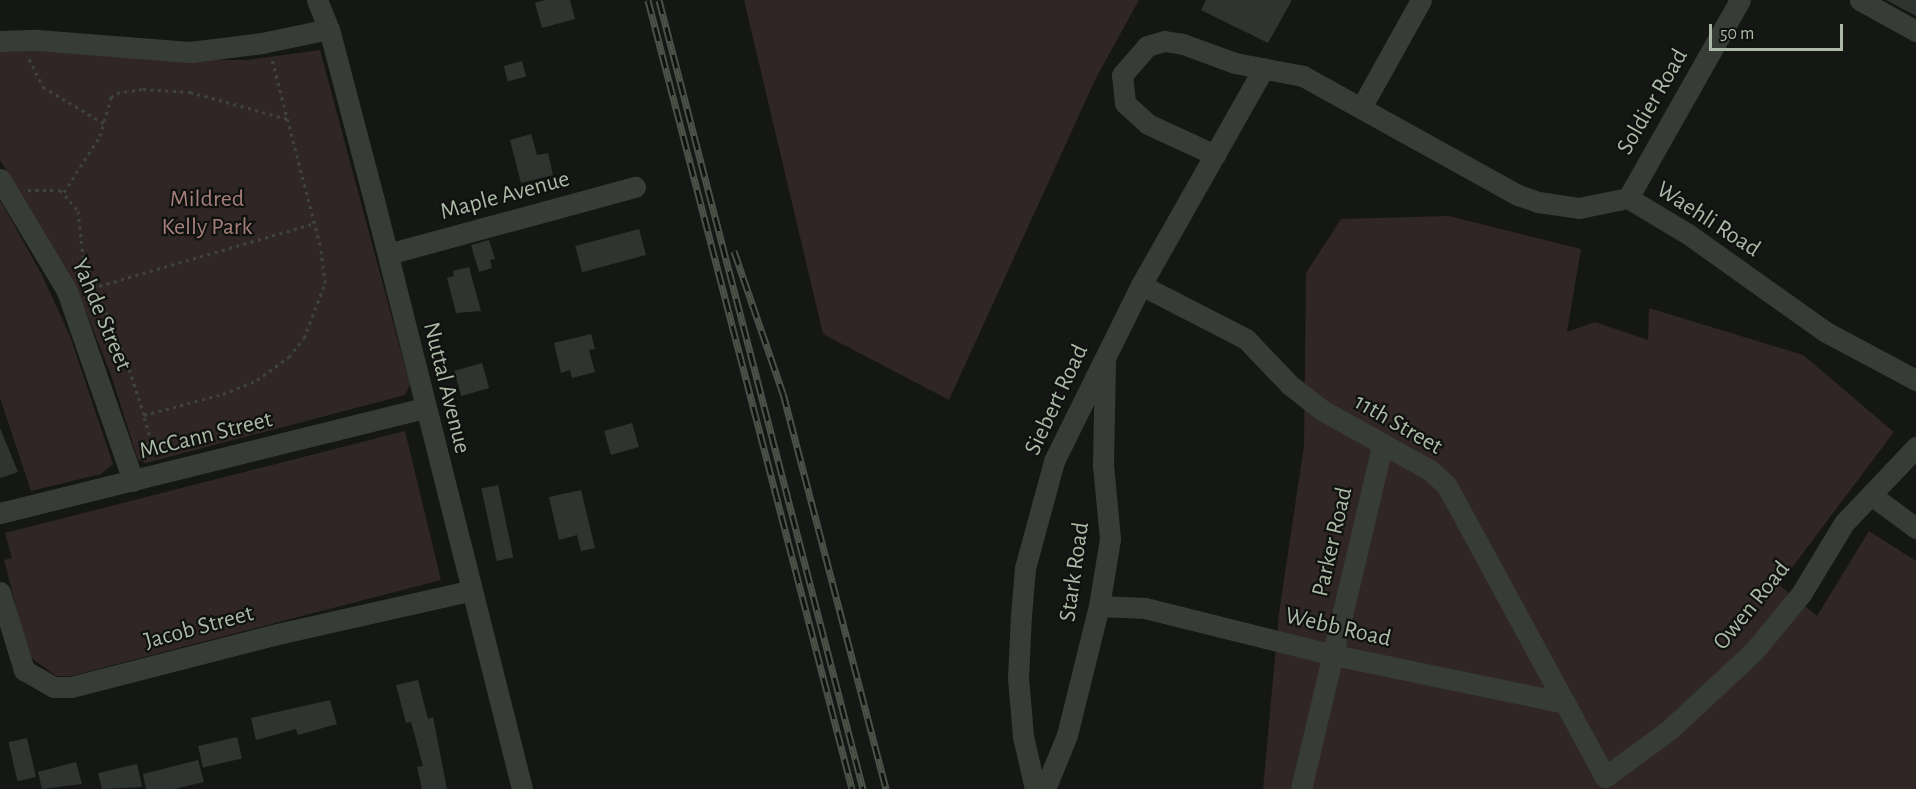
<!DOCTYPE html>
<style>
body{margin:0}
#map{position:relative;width:1916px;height:789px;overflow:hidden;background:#151715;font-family:"Alegreya Sans",sans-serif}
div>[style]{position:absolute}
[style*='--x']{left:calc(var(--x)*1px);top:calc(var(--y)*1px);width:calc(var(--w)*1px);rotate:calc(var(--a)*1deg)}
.green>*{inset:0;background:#302625}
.building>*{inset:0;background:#303430;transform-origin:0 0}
.path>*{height:3px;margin-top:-1.5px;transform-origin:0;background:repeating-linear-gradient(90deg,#3e443c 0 3px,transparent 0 7.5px)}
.minor>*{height:21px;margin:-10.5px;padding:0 10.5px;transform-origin:10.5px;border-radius:10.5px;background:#373d36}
.rail>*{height:7px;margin-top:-3.5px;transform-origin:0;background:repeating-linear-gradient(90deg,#101210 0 14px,#4a5248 0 28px);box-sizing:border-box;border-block:2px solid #4a5248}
span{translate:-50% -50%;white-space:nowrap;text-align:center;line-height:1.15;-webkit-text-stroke:4.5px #101210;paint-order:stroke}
.street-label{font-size:24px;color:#abb9a6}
.park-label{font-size:24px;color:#a67f7b}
.scale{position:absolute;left:1709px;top:24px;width:134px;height:27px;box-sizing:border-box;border:3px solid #abb9a6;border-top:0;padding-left:8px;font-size:18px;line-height:21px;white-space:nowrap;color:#abb9a6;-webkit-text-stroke:4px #101210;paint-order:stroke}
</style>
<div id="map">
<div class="green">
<div style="clip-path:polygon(744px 0,1139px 0,1096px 78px,949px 400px,823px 334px)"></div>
<div style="clip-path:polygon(34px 49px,192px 60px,247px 60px,320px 50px,410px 385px,405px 395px,146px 463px,138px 460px,111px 375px,86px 312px,44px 232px,0 160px,0 51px)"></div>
<div style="clip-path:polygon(0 200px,41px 273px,70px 336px,113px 464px,101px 474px,31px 491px,0 398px)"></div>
<div style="clip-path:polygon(1449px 216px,1581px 249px,1567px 332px,1595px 322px,1648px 340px,1649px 308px,1803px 355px,1894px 432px,1779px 585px,1817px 616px,1869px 531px,1916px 561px,1916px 789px,1263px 789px,1279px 613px,1304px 446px,1306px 273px,1341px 219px)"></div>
<div style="clip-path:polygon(405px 431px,441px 580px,71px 676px,56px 676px,29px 656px,4px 560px,12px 558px,5px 533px)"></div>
</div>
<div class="building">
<div style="clip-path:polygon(545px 0,570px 0,575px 19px,542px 28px,535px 3px)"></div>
<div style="clip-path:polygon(1206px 0,1292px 0,1268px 43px,1201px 10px)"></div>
<div style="clip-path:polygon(1886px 0,1916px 0,1916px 16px)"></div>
<div style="left:522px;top:61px;width:16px;height:19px;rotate:75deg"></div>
<div style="clip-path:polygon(531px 134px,537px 155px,548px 153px,553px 175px,521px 183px,510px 140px)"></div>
<div style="left:639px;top:229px;width:27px;height:66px;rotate:75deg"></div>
<div style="clip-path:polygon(489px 240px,495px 259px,490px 260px,492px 268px,479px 272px,471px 245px)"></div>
<div style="clip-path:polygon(469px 267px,481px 311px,456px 313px,447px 278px,454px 276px,453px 271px)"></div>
<div style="clip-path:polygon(591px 334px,595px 349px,589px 350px,595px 372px,572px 378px,570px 370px,561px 373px,554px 343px)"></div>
<div style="left:482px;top:363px;width:26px;height:29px;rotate:74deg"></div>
<div style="left:632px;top:423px;width:25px;height:29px;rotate:74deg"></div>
<div style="clip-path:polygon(0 428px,18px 472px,0 478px)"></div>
<div style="left:498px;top:485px;width:74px;height:17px;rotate:78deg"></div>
<div style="clip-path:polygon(581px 490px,595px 548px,581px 551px,577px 535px,559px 540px,549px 497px)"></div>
<div style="clip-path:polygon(418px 680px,428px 719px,433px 717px,447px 789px,422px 789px,417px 767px,423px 766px,411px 722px,406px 723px,396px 685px)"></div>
<div style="clip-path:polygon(330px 700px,337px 724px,298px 735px,296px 729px,256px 740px,251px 718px)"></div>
<div style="left:237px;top:737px;width:22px;height:40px;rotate:77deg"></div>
<div style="left:27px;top:738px;width:40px;height:19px;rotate:77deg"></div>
<div style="clip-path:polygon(198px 760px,204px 782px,174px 789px,146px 789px,143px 774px)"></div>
<div style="clip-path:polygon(76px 762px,82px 784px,42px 789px,38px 772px)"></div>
<div style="clip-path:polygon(137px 764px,142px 787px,102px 789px,98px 773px)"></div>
</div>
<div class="path">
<div style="--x:29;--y:59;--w:31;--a:63"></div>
<div style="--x:43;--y:87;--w:72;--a:30.8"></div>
<div style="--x:28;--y:190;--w:32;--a:0"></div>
<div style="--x:60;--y:190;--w:28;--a:49"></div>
<div style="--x:78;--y:211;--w:46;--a:83.8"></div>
<div style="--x:83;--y:257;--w:114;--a:67.3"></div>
<div style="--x:127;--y:362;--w:56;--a:72.2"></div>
<div style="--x:144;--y:415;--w:82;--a:-14.9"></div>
<div style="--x:223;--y:394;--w:37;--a:-22"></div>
<div style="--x:257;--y:380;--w:39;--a:-36"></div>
<div style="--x:289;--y:357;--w:24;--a:-52"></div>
<div style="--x:304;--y:338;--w:59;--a:-69.1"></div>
<div style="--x:325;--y:283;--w:38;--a:-97"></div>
<div style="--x:320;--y:245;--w:192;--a:-104.5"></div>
<div style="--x:64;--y:192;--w:67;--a:-57.3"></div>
<div style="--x:100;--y:136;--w:41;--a:-74.2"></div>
<div style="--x:111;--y:97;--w:7;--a:-34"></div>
<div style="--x:117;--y:93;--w:26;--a:-9"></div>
<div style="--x:143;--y:89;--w:47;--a:3.7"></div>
<div style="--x:190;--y:92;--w:102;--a:15.4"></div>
<div style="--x:85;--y:290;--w:240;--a:-16.2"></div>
<div style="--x:140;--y:447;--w:12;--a:-24"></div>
<div style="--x:151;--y:442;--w:28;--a:-105"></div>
</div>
<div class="minor">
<div style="--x:317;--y:0;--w:31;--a:68"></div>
<div style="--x:329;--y:29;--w:185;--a:75.3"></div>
<div style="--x:376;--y:208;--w:599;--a:75.89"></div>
<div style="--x:1860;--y:0;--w:64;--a:29"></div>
<div style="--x:0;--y:41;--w:37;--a:-2"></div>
<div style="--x:37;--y:40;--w:153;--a:4.5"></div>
<div style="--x:190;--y:52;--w:73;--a:-7.1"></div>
<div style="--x:262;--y:43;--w:68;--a:-11.8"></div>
<div style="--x:1362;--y:106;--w:121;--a:-60.9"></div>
<div style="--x:1215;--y:155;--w:74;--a:-155.2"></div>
<div style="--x:1148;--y:124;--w:31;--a:-138"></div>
<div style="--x:1125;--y:103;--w:28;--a:-96"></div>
<div style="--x:1122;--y:75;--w:38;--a:-49"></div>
<div style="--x:1147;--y:46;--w:18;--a:-16"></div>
<div style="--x:1164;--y:41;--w:19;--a:9"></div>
<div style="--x:1183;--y:44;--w:55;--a:20.1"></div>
<div style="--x:1235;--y:63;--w:69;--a:10.8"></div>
<div style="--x:1303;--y:76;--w:246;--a:29"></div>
<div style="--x:1518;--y:195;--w:21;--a:19"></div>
<div style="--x:1538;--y:202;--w:41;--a:8.3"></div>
<div style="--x:1579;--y:208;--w:50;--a:-11.5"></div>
<div style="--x:1628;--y:198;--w:70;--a:31"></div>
<div style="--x:1688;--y:234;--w:169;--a:35.4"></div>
<div style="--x:1826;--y:332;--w:102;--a:28.1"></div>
<div style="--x:0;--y:179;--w:131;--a:59.1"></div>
<div style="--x:67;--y:291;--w:201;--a:70.8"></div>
<div style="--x:1628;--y:198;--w:227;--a:-60.5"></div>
<div style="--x:388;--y:254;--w:256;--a:-15.2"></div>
<div style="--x:1141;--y:285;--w:118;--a:27.2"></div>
<div style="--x:1246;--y:339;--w:64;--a:46.3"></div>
<div style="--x:1290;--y:385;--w:41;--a:38"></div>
<div style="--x:1322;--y:410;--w:124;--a:29.1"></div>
<div style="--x:1430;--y:470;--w:23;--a:43"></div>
<div style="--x:1447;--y:486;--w:331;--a:61.5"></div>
<div style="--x:1605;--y:777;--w:79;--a:-36.3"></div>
<div style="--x:1669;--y:730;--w:116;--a:-42.9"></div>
<div style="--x:1754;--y:651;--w:74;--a:-50.5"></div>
<div style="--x:1801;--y:594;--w:83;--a:-58.8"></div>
<div style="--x:1844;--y:523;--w:105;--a:-46.5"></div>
<div style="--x:1871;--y:495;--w:56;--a:36.3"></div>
<div style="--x:0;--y:513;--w:438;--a:-13.9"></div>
<div style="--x:0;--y:592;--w:82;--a:72.9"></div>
<div style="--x:24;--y:670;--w:34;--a:30"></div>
<div style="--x:54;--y:687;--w:17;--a:0"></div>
<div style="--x:71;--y:687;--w:209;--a:-14.4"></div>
<div style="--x:273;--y:635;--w:204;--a:-12.7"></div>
<div style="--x:1099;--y:606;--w:46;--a:2.5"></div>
<div style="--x:1145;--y:608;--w:195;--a:14"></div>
<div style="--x:1334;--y:655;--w:236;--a:11.7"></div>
<div style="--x:1035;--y:789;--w:54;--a:-102.8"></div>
<div style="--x:1023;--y:736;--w:58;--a:-94.9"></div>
<div style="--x:1018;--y:678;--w:63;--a:-87.3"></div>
<div style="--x:1021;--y:615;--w:47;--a:-85.1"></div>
<div style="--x:1025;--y:568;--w:111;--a:-74.8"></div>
<div style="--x:1054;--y:461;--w:196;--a:-63.7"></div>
<div style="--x:1141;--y:285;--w:249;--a:-60.5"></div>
<div style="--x:1045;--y:789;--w:58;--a:-67.8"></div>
<div style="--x:1067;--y:735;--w:133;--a:-76.1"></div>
<div style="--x:1099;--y:606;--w:68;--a:-80.7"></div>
<div style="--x:1110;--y:539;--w:74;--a:-95.4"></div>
<div style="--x:1103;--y:465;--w:103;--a:-88.9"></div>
<div style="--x:1301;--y:789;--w:352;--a:-76.7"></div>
</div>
<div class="rail">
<div style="--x:648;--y:0;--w:815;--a:75.5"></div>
<div style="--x:659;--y:0;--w:815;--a:75.5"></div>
<div style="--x:734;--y:251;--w:150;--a:71"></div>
<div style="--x:783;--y:393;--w:409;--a:75.4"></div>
</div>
<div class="street-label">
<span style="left:1653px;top:102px;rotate:-60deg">Soldier Road</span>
<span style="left:505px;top:196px;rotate:-15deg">Maple Avenue</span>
<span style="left:1708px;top:220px;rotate:33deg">Waehli Road</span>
<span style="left:101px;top:315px;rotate:67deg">Yahde Street</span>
<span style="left:446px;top:388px;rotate:76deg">Nuttal Avenue</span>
<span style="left:1057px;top:400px;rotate:-65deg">Siebert Road</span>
<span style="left:1398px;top:425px;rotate:30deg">11th Street</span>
<span style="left:206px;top:436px;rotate:-14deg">McCann Street</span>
<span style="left:1333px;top:542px;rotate:-77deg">Parker Road</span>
<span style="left:1075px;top:572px;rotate:-82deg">Stark Road</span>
<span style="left:1752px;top:606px;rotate:-51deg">Owen Road</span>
<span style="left:199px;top:628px;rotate:-15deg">Jacob Street</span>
<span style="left:1338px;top:628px;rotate:13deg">Webb Road</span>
</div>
<div class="park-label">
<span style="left:207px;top:214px">Mildred<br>Kelly Park</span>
</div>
<div class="scale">50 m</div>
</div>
